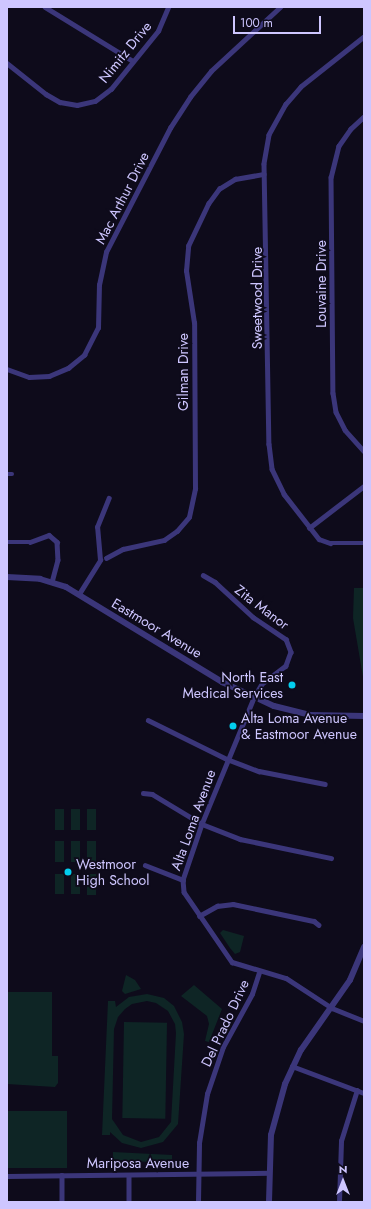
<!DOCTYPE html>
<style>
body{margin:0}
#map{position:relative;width:371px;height:1209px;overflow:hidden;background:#0e0b1b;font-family:Jost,sans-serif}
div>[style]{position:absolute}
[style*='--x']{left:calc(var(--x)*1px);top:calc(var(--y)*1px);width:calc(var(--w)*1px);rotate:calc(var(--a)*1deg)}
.green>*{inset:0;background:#0e2525;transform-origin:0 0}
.minor>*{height:4.5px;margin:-2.25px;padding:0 2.25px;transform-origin:2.25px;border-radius:2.25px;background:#3b367a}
.tertiary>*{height:6px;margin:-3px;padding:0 3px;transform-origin:3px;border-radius:3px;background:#3b367a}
.dots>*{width:11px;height:11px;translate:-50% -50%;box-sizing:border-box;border:2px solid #0e0b1b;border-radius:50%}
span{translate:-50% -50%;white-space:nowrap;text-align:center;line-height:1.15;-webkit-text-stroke:3.5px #0e0b1b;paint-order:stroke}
.street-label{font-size:14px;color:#cec6ff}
.poi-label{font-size:14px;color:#cec6ff}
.right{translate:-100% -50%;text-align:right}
.left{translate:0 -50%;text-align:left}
.frame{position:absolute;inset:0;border:8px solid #cec6ff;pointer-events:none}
.north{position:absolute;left:323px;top:1161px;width:40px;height:40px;-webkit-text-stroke:3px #0e0b1b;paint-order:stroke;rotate:0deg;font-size:11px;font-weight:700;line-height:16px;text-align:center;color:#cec6ff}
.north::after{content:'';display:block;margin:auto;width:14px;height:18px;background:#cec6ff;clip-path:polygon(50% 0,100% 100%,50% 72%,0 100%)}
.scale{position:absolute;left:233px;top:16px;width:88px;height:18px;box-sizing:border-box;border:2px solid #cec6ff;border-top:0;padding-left:5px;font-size:12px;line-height:14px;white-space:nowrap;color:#cec6ff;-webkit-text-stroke:3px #0e0b1b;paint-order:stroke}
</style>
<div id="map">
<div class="green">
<div style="clip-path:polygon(354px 588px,364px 588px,364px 683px,353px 618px)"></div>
<div style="left:55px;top:809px;width:9px;height:21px"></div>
<div style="left:71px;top:809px;width:9px;height:21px"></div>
<div style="left:87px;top:809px;width:9px;height:21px"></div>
<div style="left:55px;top:841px;width:9px;height:21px"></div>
<div style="left:71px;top:841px;width:9px;height:21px"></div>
<div style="left:87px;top:841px;width:9px;height:21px"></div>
<div style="left:55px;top:874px;width:9px;height:20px"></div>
<div style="left:71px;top:874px;width:9px;height:20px"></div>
<div style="left:87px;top:874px;width:9px;height:21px"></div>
<div style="clip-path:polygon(223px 930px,244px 936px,240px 952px,235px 954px,230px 948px,220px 933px)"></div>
<div style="clip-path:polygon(126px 975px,135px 980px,141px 989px,125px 994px,122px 991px)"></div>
<div style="clip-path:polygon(194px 985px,222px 1009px,209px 1042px,205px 1041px,209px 1024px,207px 1016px,181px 996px)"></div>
<div style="clip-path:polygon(7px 992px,52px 992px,52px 1056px,58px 1056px,58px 1083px,55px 1087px,7px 1084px)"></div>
<div style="clip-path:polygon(evenodd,147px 994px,164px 998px,174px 1006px,182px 1022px,184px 1034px,178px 1124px,163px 1142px,141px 1148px,122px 1143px,110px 1132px,110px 1135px,102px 1135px,108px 1001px,115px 1001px,116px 1007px,129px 997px,147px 994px,147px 1001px,156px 1003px,168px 1011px,175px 1024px,176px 1033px,171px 1122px,159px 1137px,141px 1142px,123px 1135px,112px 1119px,114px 1029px,118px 1017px,125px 1009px,132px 1004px,147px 1001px)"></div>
<div style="left:124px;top:1022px;width:43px;height:96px;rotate:1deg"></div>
<div style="left:67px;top:1111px;width:57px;height:60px;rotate:90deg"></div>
<div style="clip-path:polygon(113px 1152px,172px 1155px,172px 1159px,168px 1163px,113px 1160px)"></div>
</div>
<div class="minor">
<div style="--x:45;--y:7;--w:103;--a:31.5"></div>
<div style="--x:364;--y:37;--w:80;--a:141.6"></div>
<div style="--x:301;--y:87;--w:23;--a:131"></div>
<div style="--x:286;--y:104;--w:35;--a:119"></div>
<div style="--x:269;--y:135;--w:29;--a:100"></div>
<div style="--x:264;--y:164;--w:280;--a:89"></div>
<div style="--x:269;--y:444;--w:25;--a:83"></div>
<div style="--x:272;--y:469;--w:28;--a:64"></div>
<div style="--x:284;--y:494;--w:57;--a:52.1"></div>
<div style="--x:319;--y:539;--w:12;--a:20"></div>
<div style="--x:330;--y:543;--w:34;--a:0"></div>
<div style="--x:7;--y:63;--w:50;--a:38.5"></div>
<div style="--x:46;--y:94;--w:16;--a:30"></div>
<div style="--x:60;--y:102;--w:17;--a:10"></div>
<div style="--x:77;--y:105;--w:18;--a:-13"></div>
<div style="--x:95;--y:101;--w:20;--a:-37"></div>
<div style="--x:111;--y:89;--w:75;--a:-51"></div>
<div style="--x:158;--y:31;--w:26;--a:-67"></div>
<div style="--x:364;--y:117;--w:18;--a:137"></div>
<div style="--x:351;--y:129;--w:21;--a:125"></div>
<div style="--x:339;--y:146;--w:32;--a:104"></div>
<div style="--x:331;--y:177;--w:216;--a:89.5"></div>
<div style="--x:333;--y:393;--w:19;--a:81"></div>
<div style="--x:336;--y:412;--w:20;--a:63"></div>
<div style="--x:345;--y:430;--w:28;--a:48"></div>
<div style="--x:7;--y:369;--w:23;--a:20"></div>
<div style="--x:29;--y:377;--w:20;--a:-3"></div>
<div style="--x:49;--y:376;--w:21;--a:-23"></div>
<div style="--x:68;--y:368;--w:21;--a:-39"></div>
<div style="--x:84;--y:355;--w:30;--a:-63"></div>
<div style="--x:98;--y:328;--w:43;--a:-88.7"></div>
<div style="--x:99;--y:285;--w:34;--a:-78"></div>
<div style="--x:106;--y:252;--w:140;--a:-62.7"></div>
<div style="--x:170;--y:128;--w:37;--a:-57"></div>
<div style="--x:190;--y:97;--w:33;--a:-51"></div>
<div style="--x:211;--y:71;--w:94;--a:-42.8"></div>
<div style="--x:7;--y:474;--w:5;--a:0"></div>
<div style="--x:309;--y:528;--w:69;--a:-37.4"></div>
<div style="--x:7;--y:542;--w:23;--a:0"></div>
<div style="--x:30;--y:542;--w:20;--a:-20"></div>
<div style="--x:49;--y:535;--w:11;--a:41"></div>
<div style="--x:57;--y:542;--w:18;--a:87"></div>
<div style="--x:58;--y:560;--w:23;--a:105"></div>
<div style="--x:106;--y:558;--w:19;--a:-28"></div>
<div style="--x:123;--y:549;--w:42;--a:-12.4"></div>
<div style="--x:164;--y:540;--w:16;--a:-35"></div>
<div style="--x:177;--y:531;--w:18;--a:-49"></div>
<div style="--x:189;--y:517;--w:29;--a:-78"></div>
<div style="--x:195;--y:489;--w:166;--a:-90.3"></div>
<div style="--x:194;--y:323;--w:53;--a:-98.7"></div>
<div style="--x:186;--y:271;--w:25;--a:-85"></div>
<div style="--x:188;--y:246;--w:47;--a:-64.5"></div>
<div style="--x:208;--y:204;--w:19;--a:-54"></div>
<div style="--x:219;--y:189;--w:19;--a:-32"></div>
<div style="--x:235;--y:179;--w:29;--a:-10"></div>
<div style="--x:203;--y:575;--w:14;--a:30"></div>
<div style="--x:215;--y:582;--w:52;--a:42.6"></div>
<div style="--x:253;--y:617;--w:40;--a:34"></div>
<div style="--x:286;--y:639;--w:14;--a:69"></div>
<div style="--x:291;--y:652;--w:15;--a:110"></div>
<div style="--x:286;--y:666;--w:30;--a:143"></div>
<div style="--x:262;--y:684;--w:16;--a:120"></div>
<div style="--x:254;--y:698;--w:136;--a:112.4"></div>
<div style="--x:202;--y:824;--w:59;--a:108.7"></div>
<div style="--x:183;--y:880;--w:12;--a:85"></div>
<div style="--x:184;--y:892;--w:85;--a:55.6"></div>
<div style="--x:232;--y:962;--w:56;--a:16.5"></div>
<div style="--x:286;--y:978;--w:55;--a:33.1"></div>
<div style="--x:332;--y:1008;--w:35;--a:22"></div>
<div style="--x:79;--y:594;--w:40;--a:-58"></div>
<div style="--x:100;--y:560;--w:33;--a:-95"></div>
<div style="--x:97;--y:527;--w:31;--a:-68"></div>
<div style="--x:148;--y:720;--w:88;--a:26.3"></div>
<div style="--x:227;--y:759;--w:34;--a:21"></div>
<div style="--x:259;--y:771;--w:67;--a:11.1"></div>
<div style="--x:143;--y:793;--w:9;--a:6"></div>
<div style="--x:152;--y:794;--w:58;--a:31"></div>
<div style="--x:202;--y:824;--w:41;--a:21.5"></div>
<div style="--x:240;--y:839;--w:93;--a:11.8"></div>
<div style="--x:145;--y:865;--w:41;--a:21.5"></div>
<div style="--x:199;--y:916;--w:21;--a:-29"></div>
<div style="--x:217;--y:906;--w:16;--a:-7"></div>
<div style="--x:233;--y:904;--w:83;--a:11.9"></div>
<div style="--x:314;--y:921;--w:6;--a:39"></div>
<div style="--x:292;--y:1066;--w:77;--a:20.6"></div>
<div style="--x:62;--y:1175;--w:27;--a:90"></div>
<div style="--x:129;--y:1175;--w:27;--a:90"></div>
<div style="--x:7;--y:1176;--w:262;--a:-0.7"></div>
<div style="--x:198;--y:1202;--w:59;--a:-89"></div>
<div style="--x:199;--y:1143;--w:50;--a:-80.7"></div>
<div style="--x:207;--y:1094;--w:50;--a:-71.2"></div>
<div style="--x:223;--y:1047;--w:60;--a:-61.3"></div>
<div style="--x:252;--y:994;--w:23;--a:-72"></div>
<div style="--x:339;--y:1202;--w:61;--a:-88.1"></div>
<div style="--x:341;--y:1141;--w:53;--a:-72.6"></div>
</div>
<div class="tertiary">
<div style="--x:7;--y:577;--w:33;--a:3"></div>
<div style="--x:40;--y:579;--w:27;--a:17"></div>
<div style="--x:66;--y:587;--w:183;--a:31.3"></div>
<div style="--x:222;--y:682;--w:57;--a:24.8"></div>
<div style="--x:274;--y:706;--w:37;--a:14"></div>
<div style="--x:310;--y:715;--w:54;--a:1.1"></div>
<div style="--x:269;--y:1202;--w:67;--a:-88.3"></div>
<div style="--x:271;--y:1135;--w:53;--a:-74.6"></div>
<div style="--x:285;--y:1084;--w:38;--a:-65"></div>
<div style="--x:301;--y:1050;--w:85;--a:-55"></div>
<div style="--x:350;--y:980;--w:36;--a:-67"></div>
</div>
<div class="dots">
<div style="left:292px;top:685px;background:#02ceee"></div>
<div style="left:233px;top:726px;background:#02ceee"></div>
<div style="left:68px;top:872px;background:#02ceee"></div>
</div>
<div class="street-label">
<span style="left:125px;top:52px;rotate:-51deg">Nimitz Drive</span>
<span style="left:122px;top:198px;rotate:-63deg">Mac Arthur Drive</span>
<span style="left:321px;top:284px;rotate:-90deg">Louvaine Drive</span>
<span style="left:257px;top:298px;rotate:-90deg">Sweetwood Drive</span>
<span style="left:183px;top:372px;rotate:-90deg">Gilman Drive</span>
<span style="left:262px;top:607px;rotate:37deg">Zita Manor</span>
<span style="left:157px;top:628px;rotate:31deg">Eastmoor Avenue</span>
<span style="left:193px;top:820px;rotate:-70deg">Alta Loma Avenue</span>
<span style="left:225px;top:1023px;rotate:-65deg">Del Prado Drive</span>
<span style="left:138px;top:1163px">Mariposa Avenue</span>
</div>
<div class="poi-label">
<span class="right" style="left:283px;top:685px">North East<br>Medical Services</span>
<span class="left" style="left:241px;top:726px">Alta Loma Avenue<br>&amp; Eastmoor Avenue</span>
<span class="left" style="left:76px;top:872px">Westmoor<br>High School</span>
</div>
<div class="frame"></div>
<div class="north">N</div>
<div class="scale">100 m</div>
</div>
